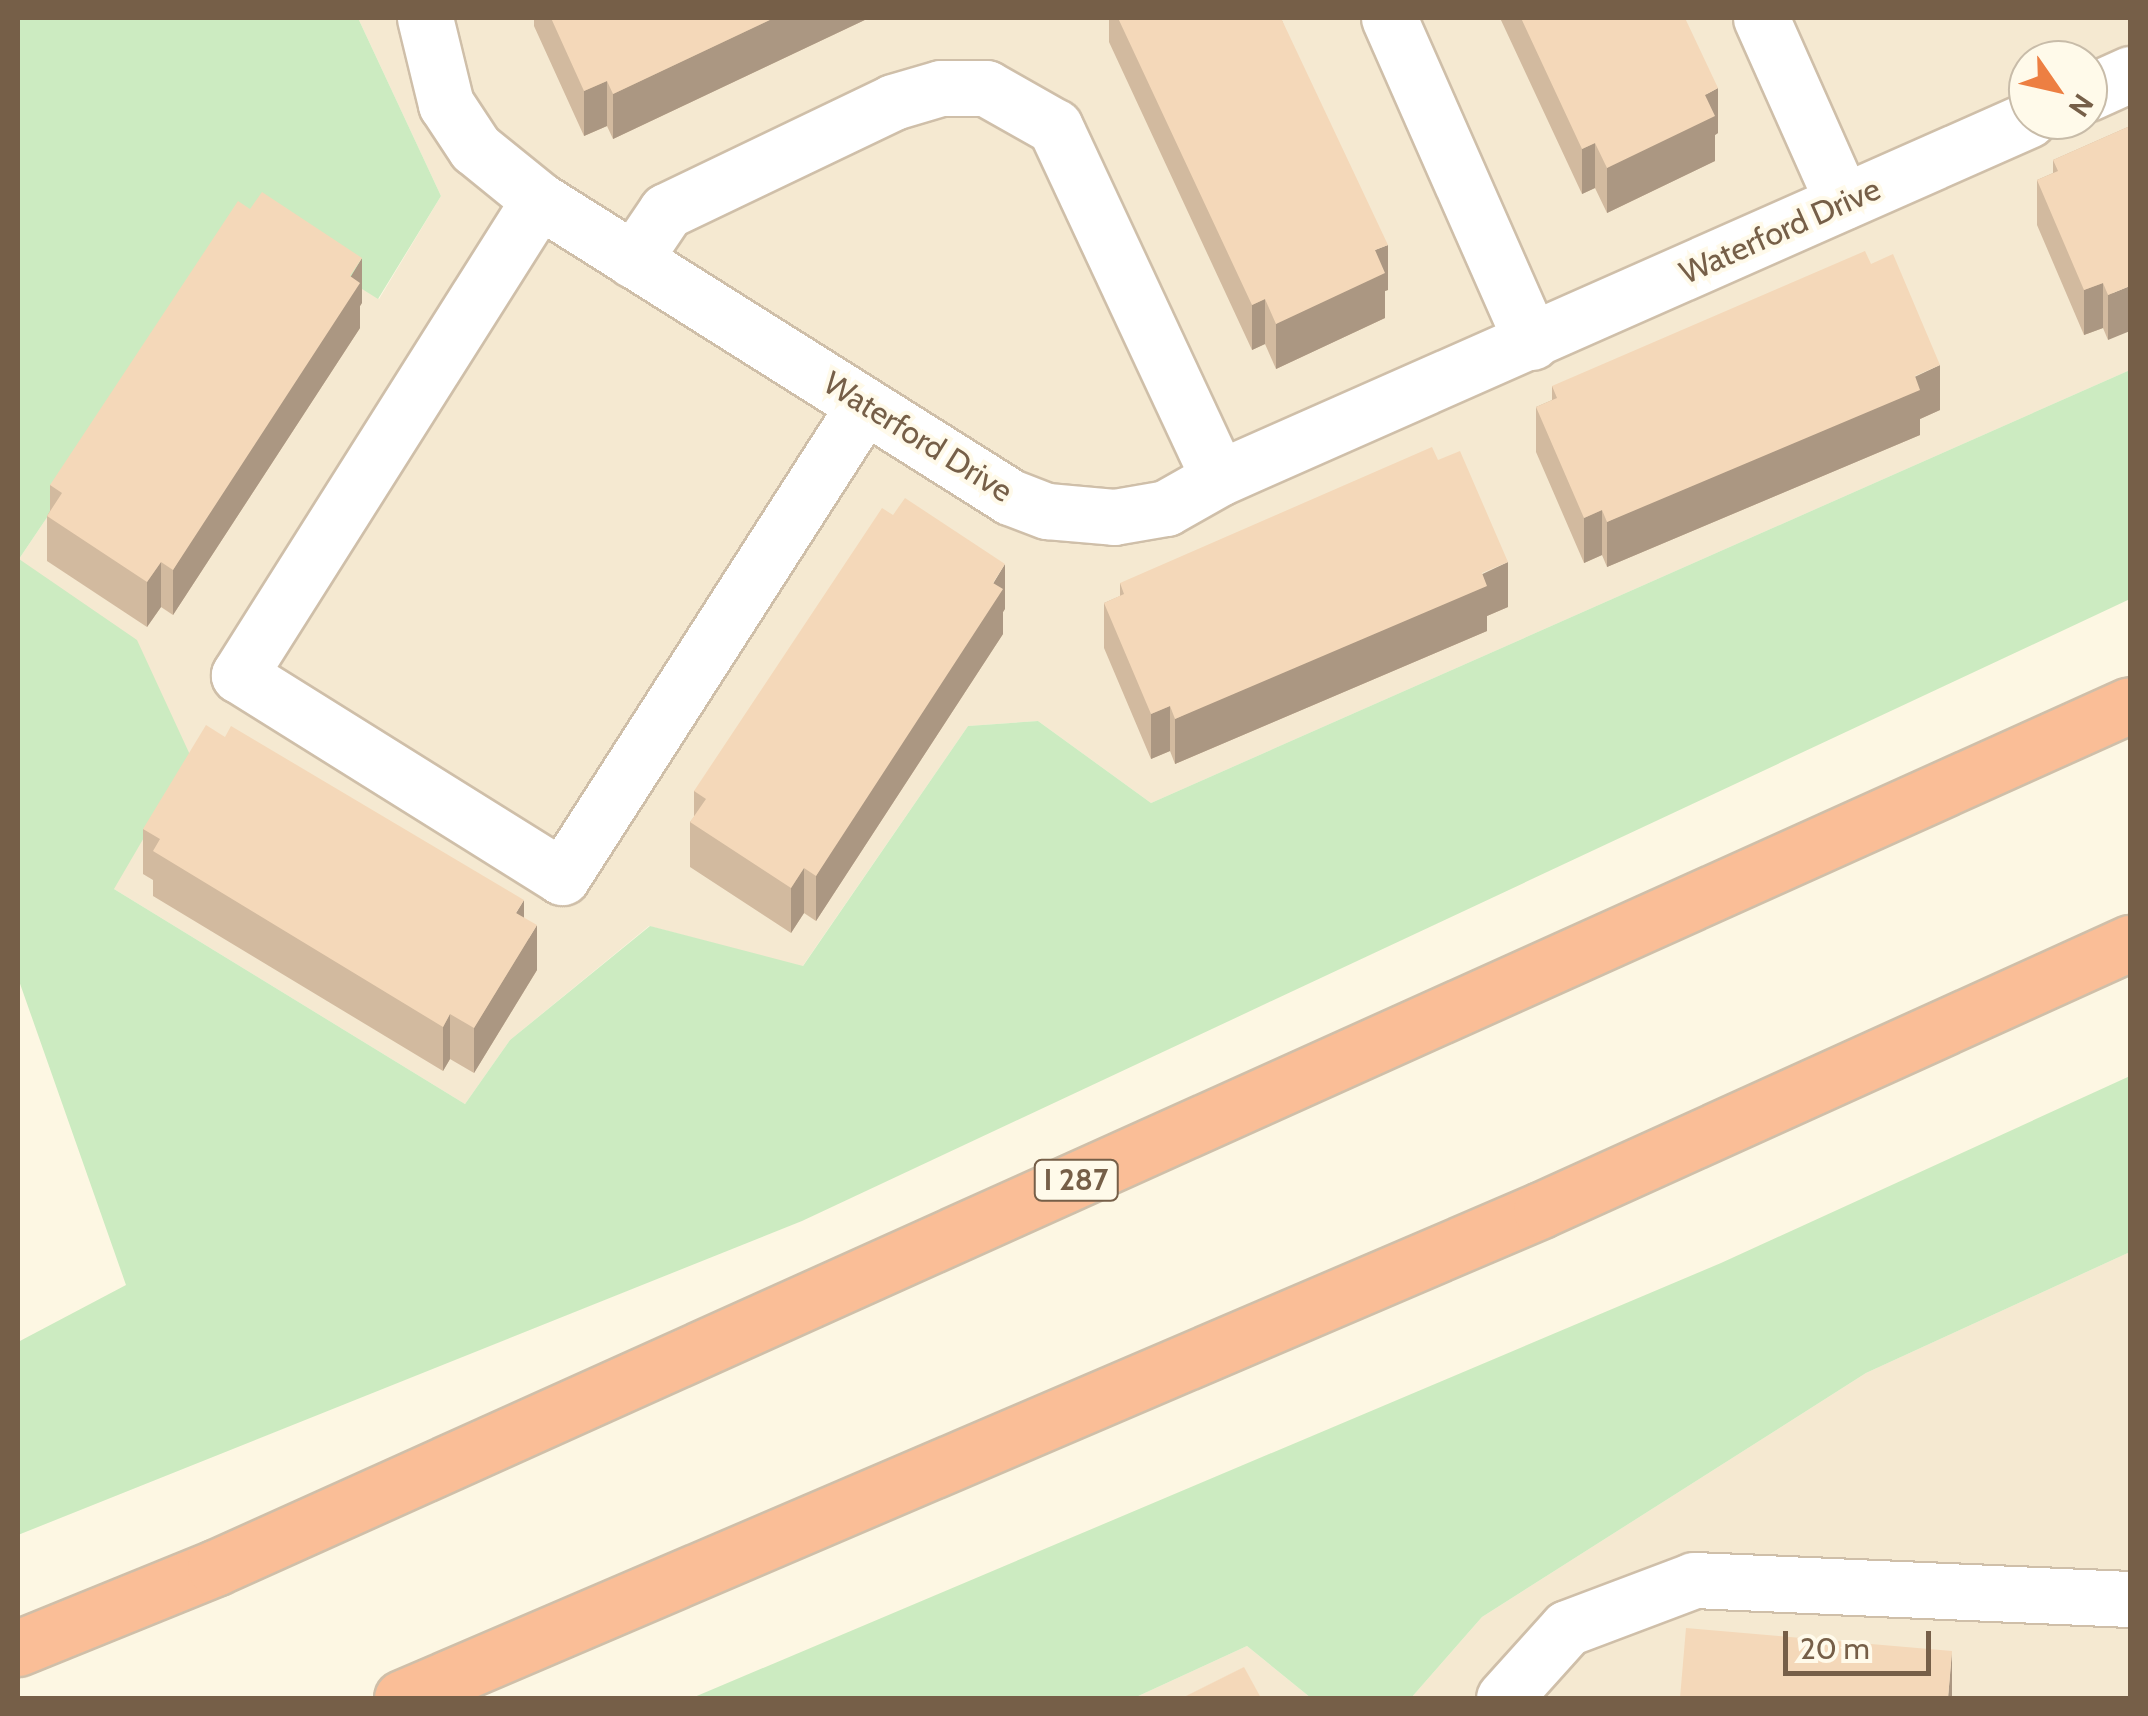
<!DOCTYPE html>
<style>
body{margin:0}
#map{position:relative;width:2148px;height:1716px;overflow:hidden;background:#fdf7e3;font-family:Cabin,sans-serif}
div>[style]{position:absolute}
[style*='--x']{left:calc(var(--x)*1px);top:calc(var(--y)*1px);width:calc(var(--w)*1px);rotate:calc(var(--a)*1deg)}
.residential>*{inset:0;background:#f5e9d1}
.green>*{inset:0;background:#ccebc1}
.roads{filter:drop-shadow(2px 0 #cfbfa9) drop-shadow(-2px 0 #cfbfa9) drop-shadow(0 2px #cfbfa9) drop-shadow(0 -2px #cfbfa9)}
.minor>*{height:55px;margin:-27.5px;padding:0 27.5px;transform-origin:27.5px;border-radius:27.5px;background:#fff}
.highway>*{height:55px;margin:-27.5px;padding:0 27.5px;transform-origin:27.5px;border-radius:27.5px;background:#fabe97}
.wall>*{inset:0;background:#d2ba9f}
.shaded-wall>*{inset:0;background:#ab9782}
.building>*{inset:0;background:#f4d8b9}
span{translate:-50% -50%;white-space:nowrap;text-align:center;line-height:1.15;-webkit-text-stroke:8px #fffaea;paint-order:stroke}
.shield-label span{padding:2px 8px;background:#fffaea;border:2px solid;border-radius:8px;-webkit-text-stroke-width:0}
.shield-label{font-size:30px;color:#765f48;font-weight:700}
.street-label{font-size:32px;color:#765f48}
.frame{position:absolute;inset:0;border:20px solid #765f48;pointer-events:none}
.north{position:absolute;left:2008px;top:40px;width:100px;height:100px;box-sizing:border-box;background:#fffaea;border:2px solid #c8bca9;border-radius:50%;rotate:124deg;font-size:28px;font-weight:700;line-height:40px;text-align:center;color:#765f48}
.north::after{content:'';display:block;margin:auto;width:35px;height:45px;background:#ed7f42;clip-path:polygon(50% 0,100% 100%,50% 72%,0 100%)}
.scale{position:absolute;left:1783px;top:1631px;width:148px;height:45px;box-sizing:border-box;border:5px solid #765f48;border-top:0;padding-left:12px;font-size:30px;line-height:35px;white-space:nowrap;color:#765f48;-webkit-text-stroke:8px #fffaea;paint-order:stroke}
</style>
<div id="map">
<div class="residential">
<div style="clip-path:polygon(evenodd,358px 18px,2130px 18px,2130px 370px,1151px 803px,1038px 721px,968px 726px,802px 967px,649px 926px,510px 1040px,465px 1104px,114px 889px,19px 559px,249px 217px,379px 299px,441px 196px,358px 18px,2028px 60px,2088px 60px,2088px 120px,2028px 120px,2028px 60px)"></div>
<div style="clip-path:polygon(2130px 1252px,2130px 1698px,1411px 1698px,1482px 1617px,1866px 1373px)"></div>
<div style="clip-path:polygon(1247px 1646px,1311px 1698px,1134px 1698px)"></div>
</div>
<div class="green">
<div style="clip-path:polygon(18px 18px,358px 18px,441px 196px,378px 299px,249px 218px,19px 559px,137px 640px,191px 757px,114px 889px,465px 1104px,510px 1040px,650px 926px,803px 966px,968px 726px,1038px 721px,1151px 803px,2130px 370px,2130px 599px,802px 1221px,18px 1535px,18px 1342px,126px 1285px,18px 978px)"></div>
<div style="clip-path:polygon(2130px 1076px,2130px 1252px,1866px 1373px,1482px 1617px,1411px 1698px,1311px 1698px,1247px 1646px,1134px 1698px,692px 1698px,1721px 1263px)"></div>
</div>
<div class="roads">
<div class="minor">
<div style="--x:425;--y:18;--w:89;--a:76.3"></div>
<div style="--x:446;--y:104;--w:53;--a:56.6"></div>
<div style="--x:475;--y:148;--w:82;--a:39.1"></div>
<div style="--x:539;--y:200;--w:557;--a:32.23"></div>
<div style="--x:1010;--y:497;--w:40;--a:21"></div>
<div style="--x:1047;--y:511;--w:67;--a:5.1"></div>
<div style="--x:1114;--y:517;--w:53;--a:-9.8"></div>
<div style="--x:1166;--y:508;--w:61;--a:-29.5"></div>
<div style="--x:1219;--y:478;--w:885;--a:-23.87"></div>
<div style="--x:1389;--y:18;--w:354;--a:66.2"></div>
<div style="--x:1761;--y:18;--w:201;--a:66"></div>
<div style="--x:2088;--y:93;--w:46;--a:-24.3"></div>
<div style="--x:539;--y:200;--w:562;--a:122.28"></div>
<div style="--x:239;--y:675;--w:381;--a:32"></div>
<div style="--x:562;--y:877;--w:560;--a:-57.33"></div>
<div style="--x:633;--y:260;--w:59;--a:-56"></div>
<div style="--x:666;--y:211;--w:252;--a:-25.6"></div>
<div style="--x:893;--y:102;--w:50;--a:-16.3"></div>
<div style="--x:941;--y:88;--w:45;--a:0"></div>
<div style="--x:986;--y:88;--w:79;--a:29.5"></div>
<div style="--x:1055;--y:127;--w:387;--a:65"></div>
<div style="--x:1504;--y:1698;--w:94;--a:-48"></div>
<div style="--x:1567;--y:1628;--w:136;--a:-20.7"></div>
<div style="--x:1694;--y:1580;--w:436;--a:2.5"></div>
</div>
<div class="highway">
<div style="--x:18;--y:1648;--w:213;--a:-22.1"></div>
<div style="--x:215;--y:1568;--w:2100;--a:-24.26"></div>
<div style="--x:402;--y:1698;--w:1239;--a:-23.19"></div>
<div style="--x:1541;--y:1210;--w:647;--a:-24.39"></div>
</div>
</div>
<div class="wall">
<div style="clip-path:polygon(534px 18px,869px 18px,613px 139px,607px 126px,584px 136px,534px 26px)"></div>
<div style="clip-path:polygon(1109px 18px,1281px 18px,1388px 290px,1385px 291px,1385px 318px,1276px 369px,1265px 344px,1252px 350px,1109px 42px)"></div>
<div style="clip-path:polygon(1500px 18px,1685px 18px,1718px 133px,1715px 135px,1715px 161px,1607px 213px,1595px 188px,1582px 194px)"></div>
<div style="clip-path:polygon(2130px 126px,2108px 340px,2103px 328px,2084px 335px,2037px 225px,2037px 180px,2053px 173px,2053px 160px)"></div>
<div style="clip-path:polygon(362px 303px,360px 306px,360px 328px,173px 615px,161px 607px,147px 627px,47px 561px,47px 516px,50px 511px,50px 485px)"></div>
<div style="clip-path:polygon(1552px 386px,1940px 410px,1920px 419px,1920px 435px,1607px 567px,1602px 555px,1584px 563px,1536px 452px,1536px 407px,1552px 400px)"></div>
<div style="clip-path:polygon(1120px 583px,1508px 607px,1487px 616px,1487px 631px,1175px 764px,1170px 751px,1151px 759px,1104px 648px,1104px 603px,1120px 596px)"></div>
<div style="clip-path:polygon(1005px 609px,1003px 612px,1003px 634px,816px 921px,804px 913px,791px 933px,690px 867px,690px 822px,694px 817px,694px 791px)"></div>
<div style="clip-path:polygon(143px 829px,524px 917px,537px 970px,474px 1073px,450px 1059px,443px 1071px,153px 896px,153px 880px,143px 874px)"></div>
</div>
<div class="shaded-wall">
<div style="clip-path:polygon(774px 18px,869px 18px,613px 139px,613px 94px)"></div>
<div style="clip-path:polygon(607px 81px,607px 126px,584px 136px,584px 91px)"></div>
<div style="clip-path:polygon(1718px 88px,1718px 133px,1715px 135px,1715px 161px,1607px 213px,1607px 168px,1705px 95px)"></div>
<div style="clip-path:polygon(1595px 143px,1595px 188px,1582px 194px,1582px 149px)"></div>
<div style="clip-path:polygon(1388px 245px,1388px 290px,1385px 291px,1385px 318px,1276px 369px,1276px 324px,1375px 250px)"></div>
<div style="clip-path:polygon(362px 258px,362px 303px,360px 306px,360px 328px,173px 615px,173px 570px)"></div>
<div style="clip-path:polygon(2103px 283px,2103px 328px,2084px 335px,2084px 290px)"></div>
<div style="clip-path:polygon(2130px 286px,2130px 331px,2108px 340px,2108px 295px)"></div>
<div style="clip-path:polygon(1265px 299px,1265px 344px,1252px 350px,1252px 305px)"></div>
<div style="clip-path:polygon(1940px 365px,1940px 410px,1920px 419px,1920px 435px,1607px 567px,1607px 522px)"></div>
<div style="clip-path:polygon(1602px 510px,1602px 555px,1584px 563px,1584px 518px)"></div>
<div style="clip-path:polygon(161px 562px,161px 607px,147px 627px,147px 582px)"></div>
<div style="clip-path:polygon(1508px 562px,1508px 607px,1487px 616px,1487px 631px,1175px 764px,1175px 719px)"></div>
<div style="clip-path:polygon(1005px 564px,1005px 609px,1003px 612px,1003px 634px,816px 921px,816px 876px)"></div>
<div style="clip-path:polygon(1170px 706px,1170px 751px,1151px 759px,1151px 714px)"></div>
<div style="clip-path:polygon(804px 868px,804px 913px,791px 933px,791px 888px)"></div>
<div style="clip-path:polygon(524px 900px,524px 945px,516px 913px)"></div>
<div style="clip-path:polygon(537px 925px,537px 970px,474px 1073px,474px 1028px)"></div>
<div style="clip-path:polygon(450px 1014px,450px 1059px,443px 1071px,443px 1027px)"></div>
<div style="clip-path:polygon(1952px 1651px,1952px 1698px,1948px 1698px)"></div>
</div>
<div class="building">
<div style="clip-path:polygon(551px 18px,774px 18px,613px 94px,607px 81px,584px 91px)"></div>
<div style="clip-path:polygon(1118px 18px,1281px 18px,1388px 245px,1375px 250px,1385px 273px,1276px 324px,1265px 299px,1252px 305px)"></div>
<div style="clip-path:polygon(1521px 18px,1685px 18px,1718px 88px,1705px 95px,1715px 116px,1607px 168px,1595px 143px,1582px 149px)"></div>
<div style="clip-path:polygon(2130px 126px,2130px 286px,2108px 295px,2103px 283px,2084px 290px,2037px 180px,2058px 171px,2053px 160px)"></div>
<div style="clip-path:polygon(262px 192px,362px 258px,350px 276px,360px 283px,173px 570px,161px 562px,147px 582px,47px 516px,62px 493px,50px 485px,238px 201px,250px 209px)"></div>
<div style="clip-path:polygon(1865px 251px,1871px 264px,1893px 254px,1940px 365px,1915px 376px,1920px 390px,1607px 522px,1602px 510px,1584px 518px,1536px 407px,1557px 398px,1552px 386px)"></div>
<div style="clip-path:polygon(1432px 447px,1438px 460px,1460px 451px,1508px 562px,1482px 573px,1487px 586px,1175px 719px,1170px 706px,1151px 714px,1104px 603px,1124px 594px,1120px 583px)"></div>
<div style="clip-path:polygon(905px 498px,1005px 564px,993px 583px,1003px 589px,816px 876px,804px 868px,791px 888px,690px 822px,706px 799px,694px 791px,882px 508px,893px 515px)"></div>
<div style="clip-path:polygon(206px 725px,225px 737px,231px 726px,524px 900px,516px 913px,537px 925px,474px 1028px,450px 1014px,443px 1027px,153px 851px,160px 839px,143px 829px)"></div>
<div style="clip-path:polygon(1686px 1628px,1952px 1651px,1948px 1698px,1680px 1698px)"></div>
<div style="clip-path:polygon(1244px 1667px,1261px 1698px,1182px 1698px)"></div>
</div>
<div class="shield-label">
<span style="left:1076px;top:1180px">I 287</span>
</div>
<div class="street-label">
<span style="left:1780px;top:231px;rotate:-24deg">Waterford Drive</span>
<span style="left:918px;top:437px;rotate:32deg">Waterford Drive</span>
</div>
<div class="frame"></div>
<div class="north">N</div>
<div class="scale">20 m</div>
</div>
